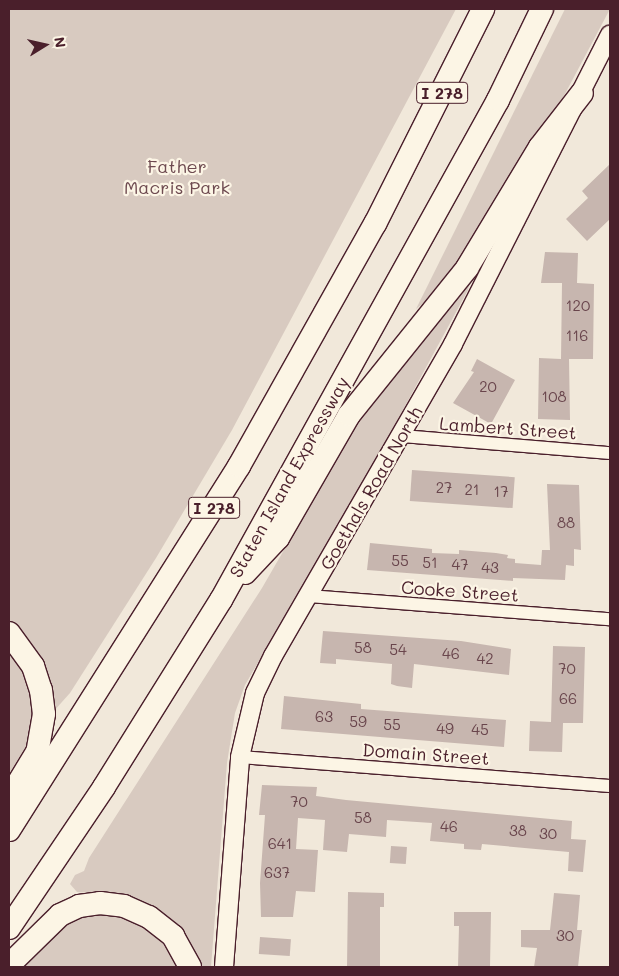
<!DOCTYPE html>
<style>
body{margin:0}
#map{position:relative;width:619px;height:976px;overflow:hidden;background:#f1e8da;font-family:Mali,sans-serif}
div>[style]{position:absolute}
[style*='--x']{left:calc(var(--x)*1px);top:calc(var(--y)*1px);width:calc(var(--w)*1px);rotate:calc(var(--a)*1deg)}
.green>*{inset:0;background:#d8cac0}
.building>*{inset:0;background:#c7b6af;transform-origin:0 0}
.roads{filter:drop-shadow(1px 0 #4a1f2b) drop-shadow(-1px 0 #4a1f2b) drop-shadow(0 1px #4a1f2b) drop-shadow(0 -1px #4a1f2b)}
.street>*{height:12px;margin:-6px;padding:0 6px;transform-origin:6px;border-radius:6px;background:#fcf5e5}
.secondary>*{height:18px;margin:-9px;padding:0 9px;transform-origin:9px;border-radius:9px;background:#fcf5e5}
.highway>*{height:22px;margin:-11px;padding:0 11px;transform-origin:11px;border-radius:11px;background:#fcf5e5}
span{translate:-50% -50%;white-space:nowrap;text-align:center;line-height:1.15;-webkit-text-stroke:4.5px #fcf5e5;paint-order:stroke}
.number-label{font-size:15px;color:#69454c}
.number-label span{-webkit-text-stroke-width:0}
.shield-label span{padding:1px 4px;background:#fcf5e5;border:1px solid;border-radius:4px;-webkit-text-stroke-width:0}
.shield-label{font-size:16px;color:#4a1f2b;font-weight:700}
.park-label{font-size:18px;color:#6e4a50}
.street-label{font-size:18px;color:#4a1f2b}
.frame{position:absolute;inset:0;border:10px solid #4a1f2b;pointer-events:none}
.north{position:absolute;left:20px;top:20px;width:50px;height:50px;-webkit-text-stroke:4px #fcf5e5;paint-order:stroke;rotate:80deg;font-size:14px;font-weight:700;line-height:20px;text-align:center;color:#4a1f2b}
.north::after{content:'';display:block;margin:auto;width:18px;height:22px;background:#4a1f2b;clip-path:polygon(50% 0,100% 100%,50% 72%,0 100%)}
</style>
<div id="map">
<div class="green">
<div style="clip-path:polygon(9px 9px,456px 9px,232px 430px,156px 558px,70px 693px,53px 712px,9px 624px)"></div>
<div style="clip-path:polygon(565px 9px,610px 9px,566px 92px,506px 194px,440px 290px,416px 309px)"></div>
<div style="clip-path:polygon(470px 280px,468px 290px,391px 432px,245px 685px,235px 713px,227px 763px,211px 967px,196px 967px,118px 894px,77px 892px,70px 884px,75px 875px,84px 871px,89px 858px,262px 588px,359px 420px)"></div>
<div style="clip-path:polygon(9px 648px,21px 664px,35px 706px,32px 736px,9px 774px)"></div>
<div style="clip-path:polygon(99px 914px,127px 918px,141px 925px,162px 942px,177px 967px,16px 967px,71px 920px)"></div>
</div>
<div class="building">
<div style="clip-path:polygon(610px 164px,610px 219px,587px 241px,566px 219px,588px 198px,582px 191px)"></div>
<div style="clip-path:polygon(545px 252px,578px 253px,577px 283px,594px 284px,593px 359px,569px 359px,570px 420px,538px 419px,539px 358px,561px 359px,562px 283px,541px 283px)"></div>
<div style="clip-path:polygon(477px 359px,515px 380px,491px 424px,453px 403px,474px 372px,471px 371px)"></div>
<div style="left:412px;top:470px;width:103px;height:31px;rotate:4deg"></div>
<div style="clip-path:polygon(547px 484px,579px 485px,581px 550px,574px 549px,574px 566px,566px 565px,565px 580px,513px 578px,513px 581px,367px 570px,370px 543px,432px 549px,432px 553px,459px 554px,459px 550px,496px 553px,508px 555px,507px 558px,515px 559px,515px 563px,541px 565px,542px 550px,550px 550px)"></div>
<div style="clip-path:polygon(323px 631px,461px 641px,511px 649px,509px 675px,414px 664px,412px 688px,397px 686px,391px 684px,392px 664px,336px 659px,336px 664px,320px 663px)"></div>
<div style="clip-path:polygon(553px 646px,585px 647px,583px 723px,563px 723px,562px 752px,529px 751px,530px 721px,551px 722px)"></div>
<div style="clip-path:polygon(284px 696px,361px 704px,361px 709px,506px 720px,504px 747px,281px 729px)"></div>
<div style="clip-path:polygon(262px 785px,317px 787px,316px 796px,346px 800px,572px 821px,571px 839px,586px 840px,583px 872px,568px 871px,569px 852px,482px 844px,481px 850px,464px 849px,464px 844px,430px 841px,432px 823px,387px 820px,386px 837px,349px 834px,347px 852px,323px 850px,325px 820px,298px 818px,296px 849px,318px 850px,315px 892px,296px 891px,293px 917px,261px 917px,260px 883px,265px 815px,259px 815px)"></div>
<div style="left:391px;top:846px;width:16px;height:17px;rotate:4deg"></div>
<div style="clip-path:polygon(348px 892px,384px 893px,384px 907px,380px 907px,380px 967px,347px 967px)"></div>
<div style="clip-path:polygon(554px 893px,580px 895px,577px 930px,582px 930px,578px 967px,534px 967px,537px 948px,521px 947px,521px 930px,550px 930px)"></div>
<div style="clip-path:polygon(454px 912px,491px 912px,490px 967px,458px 967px,459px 926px,454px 926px)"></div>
<div style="left:260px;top:937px;width:31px;height:17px;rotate:4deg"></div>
</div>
<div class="roads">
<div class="street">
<div style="--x:402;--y:436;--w:209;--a:4.7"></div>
<div style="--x:308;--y:596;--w:303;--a:4.4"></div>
<div style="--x:240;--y:757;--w:371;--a:4.5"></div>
</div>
<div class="secondary">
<div style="--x:224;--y:967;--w:211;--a:-85.6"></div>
<div style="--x:240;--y:757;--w:66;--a:-76.8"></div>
<div style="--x:255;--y:693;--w:41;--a:-64.1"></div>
<div style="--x:273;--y:656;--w:360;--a:-60"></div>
<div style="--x:453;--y:344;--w:347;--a:-63.1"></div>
</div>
<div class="highway">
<div style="--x:245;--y:573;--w:48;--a:-46.7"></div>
<div style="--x:278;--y:538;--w:142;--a:-60"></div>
<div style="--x:349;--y:415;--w:189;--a:-51.2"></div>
<div style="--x:467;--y:268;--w:141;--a:-58.9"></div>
<div style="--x:540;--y:147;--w:68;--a:-52.1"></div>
<div style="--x:9;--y:633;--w:41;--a:54"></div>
<div style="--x:33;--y:666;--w:25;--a:72"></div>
<div style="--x:41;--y:690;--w:24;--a:83"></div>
<div style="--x:44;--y:714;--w:39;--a:100"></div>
<div style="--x:37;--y:752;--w:54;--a:121.3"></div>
<div style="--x:9;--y:830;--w:431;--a:-57.7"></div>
<div style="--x:239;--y:466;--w:278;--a:-60.7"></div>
<div style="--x:375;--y:224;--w:241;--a:-63.3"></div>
<div style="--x:9;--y:928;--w:170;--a:-56"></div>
<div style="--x:104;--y:787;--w:221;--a:-58"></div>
<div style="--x:221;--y:600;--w:572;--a:-61.01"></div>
<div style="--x:498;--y:100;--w:101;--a:-64.2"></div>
<div style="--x:9;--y:965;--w:71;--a:-44.4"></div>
<div style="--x:60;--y:915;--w:21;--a:-25"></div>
<div style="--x:79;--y:906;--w:21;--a:-8"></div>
<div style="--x:100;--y:903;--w:24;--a:7"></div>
<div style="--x:124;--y:906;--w:27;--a:24"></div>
<div style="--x:149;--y:917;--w:31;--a:38"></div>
<div style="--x:173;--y:936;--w:35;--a:61"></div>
</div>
</div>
<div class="number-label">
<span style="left:578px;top:306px">120</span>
<span style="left:577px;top:336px">116</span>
<span style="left:488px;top:387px">20</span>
<span style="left:554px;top:397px">108</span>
<span style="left:444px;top:488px">27</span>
<span style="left:472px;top:490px">21</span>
<span style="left:501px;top:492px">17</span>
<span style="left:566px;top:523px">88</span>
<span style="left:400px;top:561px">55</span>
<span style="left:430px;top:563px">51</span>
<span style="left:460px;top:565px">47</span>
<span style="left:490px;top:568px">43</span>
<span style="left:363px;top:648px">58</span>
<span style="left:398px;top:650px">54</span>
<span style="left:451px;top:654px">46</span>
<span style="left:485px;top:659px">42</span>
<span style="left:567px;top:669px">70</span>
<span style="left:568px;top:699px">66</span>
<span style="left:324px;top:717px">63</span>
<span style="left:358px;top:722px">59</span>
<span style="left:392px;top:725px">55</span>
<span style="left:445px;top:729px">49</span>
<span style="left:480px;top:730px">45</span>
<span style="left:299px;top:802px">70</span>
<span style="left:363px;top:818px">58</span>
<span style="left:449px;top:827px">46</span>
<span style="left:518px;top:831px">38</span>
<span style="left:548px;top:834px">30</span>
<span style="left:280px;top:844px">641</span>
<span style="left:277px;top:873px">637</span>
<span style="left:565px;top:936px">30</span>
</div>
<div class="shield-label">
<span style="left:442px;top:93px">I 278</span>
<span style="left:214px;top:508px">I 278</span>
</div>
<div class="park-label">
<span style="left:177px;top:177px">Father<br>Macris Park</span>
</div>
<div class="street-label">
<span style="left:508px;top:428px;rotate:4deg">Lambert Street</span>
<span style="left:289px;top:477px;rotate:-61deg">Staten Island Expressway</span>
<span style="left:371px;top:488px;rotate:-60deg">Goethals Road North</span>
<span style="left:460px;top:591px;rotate:4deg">Cooke Street</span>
<span style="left:426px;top:754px;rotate:4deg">Domain Street</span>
</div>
<div class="frame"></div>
<div class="north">N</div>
</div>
